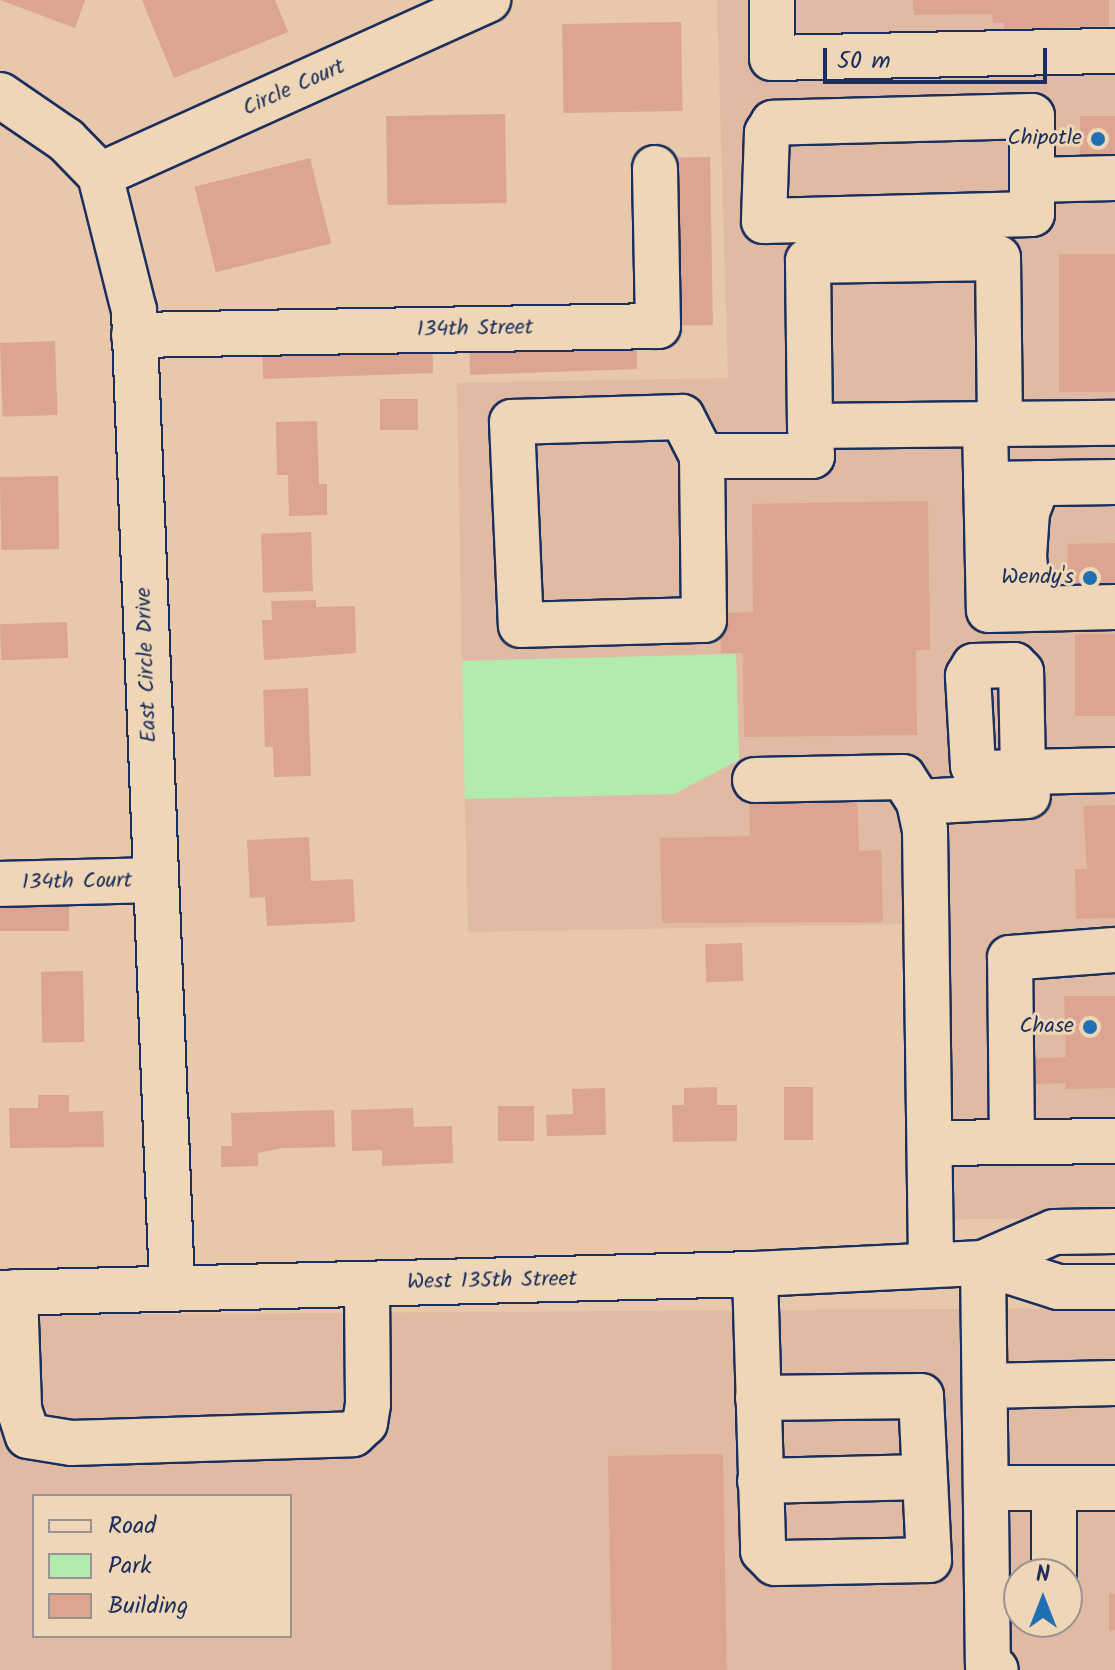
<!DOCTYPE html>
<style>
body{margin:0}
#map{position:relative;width:1115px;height:1670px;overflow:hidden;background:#e8c7ab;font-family:Kalam,sans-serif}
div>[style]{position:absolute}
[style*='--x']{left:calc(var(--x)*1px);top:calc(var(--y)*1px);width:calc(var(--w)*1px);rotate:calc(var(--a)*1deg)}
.built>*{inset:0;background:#e0baa2}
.green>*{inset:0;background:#b2ebae}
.building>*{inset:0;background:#dba591;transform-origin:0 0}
.roads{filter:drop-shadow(2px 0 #1b2f5e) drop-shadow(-2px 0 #1b2f5e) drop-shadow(0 2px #1b2f5e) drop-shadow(0 -2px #1b2f5e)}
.minor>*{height:44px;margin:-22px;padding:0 22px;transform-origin:22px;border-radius:22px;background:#eed6b6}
.dots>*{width:22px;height:22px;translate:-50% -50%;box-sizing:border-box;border:4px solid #eed6b6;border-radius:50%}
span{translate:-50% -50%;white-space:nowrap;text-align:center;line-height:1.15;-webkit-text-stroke:6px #eed6b6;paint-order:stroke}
.street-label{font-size:22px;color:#1b2f5e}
.poi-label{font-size:22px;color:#1b2f5e}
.right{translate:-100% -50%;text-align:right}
.legend{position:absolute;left:32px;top:1494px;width:260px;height:144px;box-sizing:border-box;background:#eed6b6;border:2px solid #9a9393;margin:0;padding:10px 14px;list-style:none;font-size:24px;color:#1b2f5e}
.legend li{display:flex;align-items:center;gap:16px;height:40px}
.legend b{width:40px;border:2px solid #9a9393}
.north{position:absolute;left:1003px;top:1558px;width:80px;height:80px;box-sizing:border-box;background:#eed6b6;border:2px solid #9a9393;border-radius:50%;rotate:0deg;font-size:22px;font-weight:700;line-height:32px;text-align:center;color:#1b2f5e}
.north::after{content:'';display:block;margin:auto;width:28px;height:36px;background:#1f6fb2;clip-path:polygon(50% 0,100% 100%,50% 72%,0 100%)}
.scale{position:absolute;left:823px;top:48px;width:224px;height:36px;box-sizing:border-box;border:4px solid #1b2f5e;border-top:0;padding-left:10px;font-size:24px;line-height:28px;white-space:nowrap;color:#1b2f5e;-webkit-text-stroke:6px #eed6b6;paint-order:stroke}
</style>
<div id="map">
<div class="built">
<div style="clip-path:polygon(717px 0,1115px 0,1115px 1217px,911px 1220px,911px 924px,468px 932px,465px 799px,674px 794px,739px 759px,736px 654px,462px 661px,457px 383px,728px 378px)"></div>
<div style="clip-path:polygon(evenodd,1115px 1308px,1115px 1670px,0 1670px,0 1315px,1115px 1308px,34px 1496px,290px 1496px,290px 1636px,34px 1636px,34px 1496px,1115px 1308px,1019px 1574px,1067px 1574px,1067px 1622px,1019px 1622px,1019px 1574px)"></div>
</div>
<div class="green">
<div style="clip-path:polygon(736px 654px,739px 760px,674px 794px,465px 799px,462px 661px)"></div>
</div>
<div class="building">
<div style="clip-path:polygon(0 0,85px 0,75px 28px)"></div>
<div style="clip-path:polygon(142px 0,275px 0,288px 32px,174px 78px)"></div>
<div style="clip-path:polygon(913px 0,1109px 0,1109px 26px,1004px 29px,1004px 23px,993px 23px,992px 14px,914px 15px)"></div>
<div style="left:681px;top:22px;width:89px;height:119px;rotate:89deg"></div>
<div style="left:505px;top:114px;width:89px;height:119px;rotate:89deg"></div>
<div style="left:1080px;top:116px;width:35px;height:46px"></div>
<div style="left:710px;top:157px;width:168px;height:34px;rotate:89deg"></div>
<div style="left:310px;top:158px;width:88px;height:119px;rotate:76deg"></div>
<div style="left:1115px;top:254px;width:138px;height:56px;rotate:90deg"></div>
<div style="left:636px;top:335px;width:34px;height:167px;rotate:88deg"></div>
<div style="left:432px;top:340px;width:33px;height:170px;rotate:88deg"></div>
<div style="left:55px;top:341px;width:74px;height:55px;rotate:88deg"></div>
<div style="left:380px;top:399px;width:38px;height:31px"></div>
<div style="clip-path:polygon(317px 421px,319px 484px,327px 484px,327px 515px,289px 516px,288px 475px,277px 475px,276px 422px)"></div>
<div style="left:58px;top:476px;width:73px;height:58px;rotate:89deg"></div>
<div style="clip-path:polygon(928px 501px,930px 650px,916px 650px,917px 735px,744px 737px,743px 653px,721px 653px,720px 613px,753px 612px,752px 504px)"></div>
<div style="left:311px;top:532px;width:59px;height:50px;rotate:88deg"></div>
<div style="clip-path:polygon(1115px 543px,1115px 593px,1065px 597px,1068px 544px)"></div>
<div style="clip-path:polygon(316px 600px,316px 607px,355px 606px,356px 653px,264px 660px,262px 620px,272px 620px,271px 601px)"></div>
<div style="left:67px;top:622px;width:36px;height:67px;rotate:88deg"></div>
<div style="left:1075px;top:634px;width:40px;height:82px"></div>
<div style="clip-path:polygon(308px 688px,311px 776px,274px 777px,273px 747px,265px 747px,263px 690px)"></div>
<div style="clip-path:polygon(857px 794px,859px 851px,881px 850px,883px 922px,662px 923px,660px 838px,750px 836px,749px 796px)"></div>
<div style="clip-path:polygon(1115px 805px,1115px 918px,1076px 919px,1075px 869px,1087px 869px,1083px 806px)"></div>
<div style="clip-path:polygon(309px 837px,311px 881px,353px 879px,355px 922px,267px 926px,265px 897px,250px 898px,247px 840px)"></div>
<div style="left:69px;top:896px;width:35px;height:69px;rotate:90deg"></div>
<div style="left:742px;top:943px;width:38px;height:37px;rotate:88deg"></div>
<div style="left:83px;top:971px;width:71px;height:42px;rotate:89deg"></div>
<div style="clip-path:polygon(1064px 996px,1115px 996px,1115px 1088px,1065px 1089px,1066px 1083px,991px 1086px,991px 1060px,1066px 1057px)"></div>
<div style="clip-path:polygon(717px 1087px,717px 1105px,737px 1105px,737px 1141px,673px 1142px,672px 1105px,684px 1105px,684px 1088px)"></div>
<div style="left:784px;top:1087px;width:29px;height:53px"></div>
<div style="clip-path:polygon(605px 1088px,606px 1135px,547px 1136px,546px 1115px,573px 1114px,572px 1089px)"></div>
<div style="clip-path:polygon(38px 1095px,69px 1095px,69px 1112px,103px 1111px,104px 1147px,10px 1148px,9px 1108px,38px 1108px)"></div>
<div style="left:498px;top:1106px;width:36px;height:35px"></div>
<div style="clip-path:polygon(413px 1108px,414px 1127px,452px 1126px,453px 1163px,382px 1166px,382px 1150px,352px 1151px,351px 1110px)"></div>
<div style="clip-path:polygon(334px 1110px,335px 1147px,282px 1148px,258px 1153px,258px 1166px,221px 1167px,221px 1146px,232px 1146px,231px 1113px)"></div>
<div style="left:723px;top:1454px;width:216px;height:115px;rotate:89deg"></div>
<div style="left:1109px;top:1594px;width:6px;height:36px"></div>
</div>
<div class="roads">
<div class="minor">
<div style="--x:772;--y:0;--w:58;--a:90"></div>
<div style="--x:772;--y:58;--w:343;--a:-1.2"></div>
<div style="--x:0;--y:95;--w:80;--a:34.3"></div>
<div style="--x:66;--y:140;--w:49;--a:45.8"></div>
<div style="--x:100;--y:175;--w:139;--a:75.9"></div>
<div style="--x:134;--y:310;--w:979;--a:87.77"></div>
<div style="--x:100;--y:175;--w:426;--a:-24.3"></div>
<div style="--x:1032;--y:180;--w:64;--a:-90"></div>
<div style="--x:1032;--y:116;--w:259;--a:178.5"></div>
<div style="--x:773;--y:123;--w:12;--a:121"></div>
<div style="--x:767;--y:133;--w:88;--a:92"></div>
<div style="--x:764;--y:221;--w:268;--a:-1.5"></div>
<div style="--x:1032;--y:214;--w:34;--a:-90"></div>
<div style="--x:1032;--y:180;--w:83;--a:-1.4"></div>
<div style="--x:134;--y:335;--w:524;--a:-0.98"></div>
<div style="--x:658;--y:326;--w:158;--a:-91.1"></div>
<div style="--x:985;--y:425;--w:185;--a:88.8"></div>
<div style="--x:989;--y:610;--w:126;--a:-1.4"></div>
<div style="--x:810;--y:426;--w:165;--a:-90.7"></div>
<div style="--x:808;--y:261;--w:190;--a:-0.9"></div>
<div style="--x:998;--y:258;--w:166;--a:89.3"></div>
<div style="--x:702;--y:456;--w:44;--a:-117.1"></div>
<div style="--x:682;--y:417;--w:170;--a:178.3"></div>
<div style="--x:512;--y:422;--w:203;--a:87.5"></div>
<div style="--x:521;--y:625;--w:183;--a:-1.6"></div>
<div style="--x:704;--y:620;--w:164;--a:-90.7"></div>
<div style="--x:702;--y:456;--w:110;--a:0"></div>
<div style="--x:812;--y:456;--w:30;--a:-94"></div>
<div style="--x:810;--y:426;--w:305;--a:-0.6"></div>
<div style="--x:986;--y:484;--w:129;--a:-0.9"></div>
<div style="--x:1029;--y:609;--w:53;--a:-95.4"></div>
<div style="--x:1024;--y:556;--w:44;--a:-86.1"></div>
<div style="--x:1027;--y:512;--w:31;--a:-69"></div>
<div style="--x:1023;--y:772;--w:100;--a:-91.1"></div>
<div style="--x:1021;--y:672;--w:10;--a:-135"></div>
<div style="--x:1014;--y:665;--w:40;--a:178.6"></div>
<div style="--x:974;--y:666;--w:12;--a:121"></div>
<div style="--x:968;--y:676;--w:90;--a:86.8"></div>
<div style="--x:973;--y:766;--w:12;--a:35"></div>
<div style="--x:983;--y:773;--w:132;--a:-1.3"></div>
<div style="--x:755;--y:780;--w:148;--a:-1.2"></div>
<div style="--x:903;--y:777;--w:30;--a:57"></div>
<div style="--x:919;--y:802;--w:29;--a:78"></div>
<div style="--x:925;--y:830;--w:435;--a:89.2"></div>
<div style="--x:919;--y:802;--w:109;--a:-3.2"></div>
<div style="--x:0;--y:884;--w:154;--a:-1.5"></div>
<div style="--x:1012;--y:1142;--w:184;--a:-90.6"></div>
<div style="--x:1010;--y:958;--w:105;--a:-4.4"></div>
<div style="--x:930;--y:1143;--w:185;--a:-0.6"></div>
<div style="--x:983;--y:1263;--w:402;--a:89.3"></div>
<div style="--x:988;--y:1665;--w:9;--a:32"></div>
<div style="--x:983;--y:1263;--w:77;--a:-23.6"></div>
<div style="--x:1054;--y:1232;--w:61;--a:-0.9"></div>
<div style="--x:755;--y:1274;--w:277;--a:88.3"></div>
<div style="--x:763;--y:1551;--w:17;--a:45"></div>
<div style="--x:775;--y:1563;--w:154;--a:-1.1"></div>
<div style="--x:929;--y:1560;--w:164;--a:-92.8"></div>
<div style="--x:921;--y:1396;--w:163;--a:179.3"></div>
<div style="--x:15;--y:1292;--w:117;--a:88"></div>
<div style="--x:19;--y:1409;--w:28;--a:72"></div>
<div style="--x:28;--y:1436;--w:44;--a:9.2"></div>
<div style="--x:71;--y:1443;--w:282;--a:-1.8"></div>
<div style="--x:353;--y:1434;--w:16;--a:-43"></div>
<div style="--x:365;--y:1423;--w:19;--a:-81"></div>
<div style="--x:368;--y:1404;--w:120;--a:-90.5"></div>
<div style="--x:0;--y:1293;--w:755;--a:-1.44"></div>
<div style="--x:755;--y:1274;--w:228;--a:-2.8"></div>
<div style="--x:983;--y:1263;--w:79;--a:17.7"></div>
<div style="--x:1058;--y:1287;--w:57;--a:0"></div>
<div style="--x:985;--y:1386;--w:130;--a:-1.3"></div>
<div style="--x:760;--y:1481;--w:164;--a:-1.4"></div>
<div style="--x:986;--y:1488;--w:129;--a:0"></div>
<div style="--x:1054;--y:1488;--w:86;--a:90"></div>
</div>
</div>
<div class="dots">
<div style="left:1098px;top:139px;background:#1f6fb2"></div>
<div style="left:1090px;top:578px;background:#1f6fb2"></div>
<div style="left:1090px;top:1027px;background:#1f6fb2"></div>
</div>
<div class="street-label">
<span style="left:294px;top:88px;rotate:-24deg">Circle Court</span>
<span style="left:475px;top:329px;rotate:-1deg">134th Street</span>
<span style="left:147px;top:665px;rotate:-92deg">East Circle Drive</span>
<span style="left:77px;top:882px;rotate:-1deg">134th Court</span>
<span style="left:492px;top:1281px;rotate:-1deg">West 135th Street</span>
</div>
<div class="poi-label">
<span class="right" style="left:1082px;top:139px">Chipotle</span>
<span class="right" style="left:1074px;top:578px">Wendy's</span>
<span class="right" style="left:1074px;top:1027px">Chase</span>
</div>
<ul class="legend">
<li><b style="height:10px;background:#eed6b6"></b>Road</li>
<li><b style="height:22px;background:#b2ebae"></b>Park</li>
<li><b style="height:22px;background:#dba591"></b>Building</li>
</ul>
<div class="north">N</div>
<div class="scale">50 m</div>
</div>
